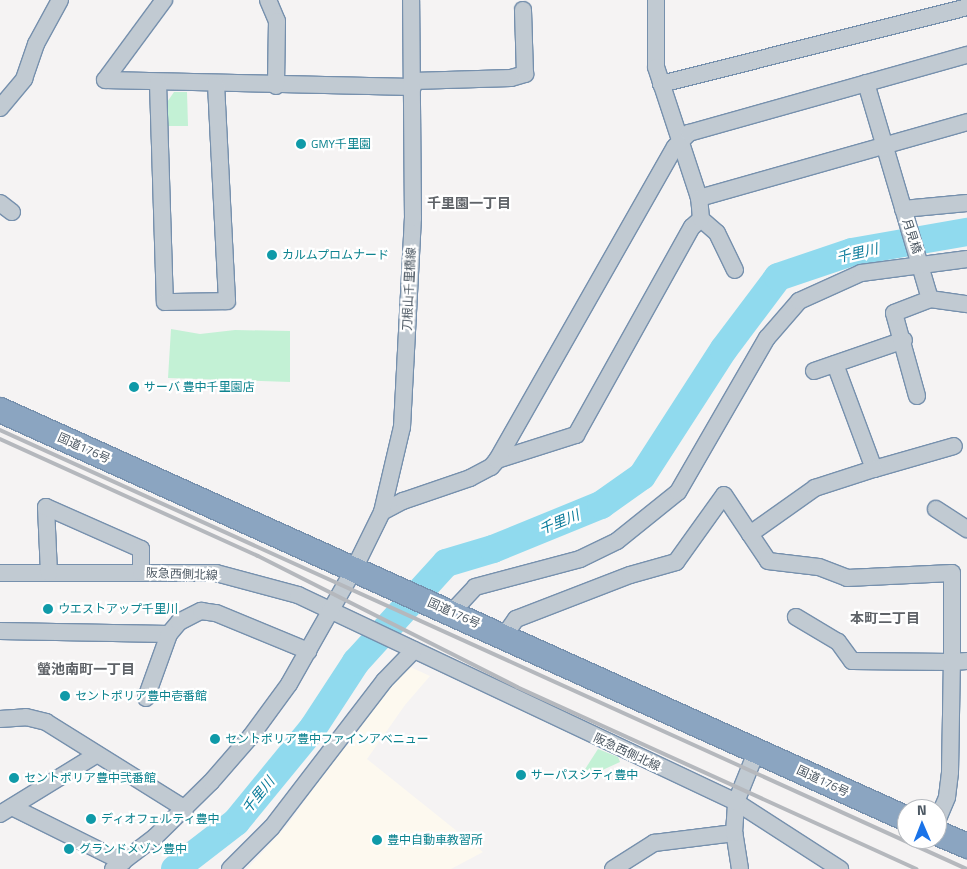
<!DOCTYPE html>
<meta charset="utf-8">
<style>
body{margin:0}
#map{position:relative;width:967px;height:869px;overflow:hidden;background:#f5f3f3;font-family:"Titillium Web","Noto Sans JP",sans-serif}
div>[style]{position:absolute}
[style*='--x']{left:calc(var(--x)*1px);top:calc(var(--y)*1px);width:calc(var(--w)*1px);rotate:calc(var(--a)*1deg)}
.commercial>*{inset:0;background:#fdf9ef}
.green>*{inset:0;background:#c3f1d5}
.river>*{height:28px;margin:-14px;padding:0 14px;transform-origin:14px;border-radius:14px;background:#90daee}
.roads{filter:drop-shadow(1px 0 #7690ad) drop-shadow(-1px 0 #7690ad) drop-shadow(0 1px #7690ad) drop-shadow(0 -1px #7690ad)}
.minor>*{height:16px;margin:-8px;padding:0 8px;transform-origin:8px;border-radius:8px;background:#c1cad2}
.highway>*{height:24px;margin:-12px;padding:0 12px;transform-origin:12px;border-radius:12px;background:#8ba5c1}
.rail>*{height:4px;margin:-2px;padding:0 2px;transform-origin:2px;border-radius:2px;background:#b5b8bd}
.dots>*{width:14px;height:14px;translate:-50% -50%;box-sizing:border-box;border:2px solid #fff;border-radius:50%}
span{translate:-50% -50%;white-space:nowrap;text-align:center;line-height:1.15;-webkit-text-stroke:4.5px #fff;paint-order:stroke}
.culture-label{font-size:12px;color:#0d838f}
.left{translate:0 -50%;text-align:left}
.street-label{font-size:12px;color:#4a5661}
.neighbourhood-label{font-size:14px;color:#5f6368;font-weight:700}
.water-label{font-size:14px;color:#0c7c9b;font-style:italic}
.north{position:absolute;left:897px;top:799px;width:50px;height:50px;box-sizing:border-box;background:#fff;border:1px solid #b7bbc0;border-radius:50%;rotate:359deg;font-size:14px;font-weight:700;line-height:20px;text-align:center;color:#4a5661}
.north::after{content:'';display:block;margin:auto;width:18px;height:22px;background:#1a73e8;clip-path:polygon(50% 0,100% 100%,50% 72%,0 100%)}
</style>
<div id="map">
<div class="commercial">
<div style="clip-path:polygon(408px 666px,430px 676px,405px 705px,367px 759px,483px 852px,451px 869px,247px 869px,288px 824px,381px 694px)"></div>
</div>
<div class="green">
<div style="clip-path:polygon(174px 92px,187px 92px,188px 126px,164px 126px,163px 108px)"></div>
<div style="clip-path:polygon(171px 329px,200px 334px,235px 330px,290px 331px,290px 382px,168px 378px)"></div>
<div style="clip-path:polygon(598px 749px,618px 757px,620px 762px,583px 779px,580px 777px)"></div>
</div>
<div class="river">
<div style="--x:175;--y:869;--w:77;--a:-37.6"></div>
<div style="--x:236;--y:822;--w:122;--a:-50.7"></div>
<div style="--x:313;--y:728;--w:79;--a:-56.9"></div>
<div style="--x:356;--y:662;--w:134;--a:-47.7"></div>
<div style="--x:446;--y:563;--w:49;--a:-16.6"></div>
<div style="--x:493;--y:549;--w:117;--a:-22.2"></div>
<div style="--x:601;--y:505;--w:50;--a:-35.3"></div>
<div style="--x:642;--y:476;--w:151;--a:-57.2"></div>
<div style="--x:724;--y:349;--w:90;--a:-53.1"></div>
<div style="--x:778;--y:277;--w:78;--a:-18.7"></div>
<div style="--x:852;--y:252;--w:117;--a:-9.9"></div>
</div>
<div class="roads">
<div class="minor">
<div style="--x:164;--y:0;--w:99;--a:126.4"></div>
<div style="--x:105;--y:80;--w:308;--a:1.3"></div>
<div style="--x:268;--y:0;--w:23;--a:67"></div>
<div style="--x:277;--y:21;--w:65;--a:90.9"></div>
<div style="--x:656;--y:0;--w:67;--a:90"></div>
<div style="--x:656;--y:67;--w:138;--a:71.8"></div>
<div style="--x:413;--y:81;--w:98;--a:-1.8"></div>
<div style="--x:511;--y:78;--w:15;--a:-16"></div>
<div style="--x:525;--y:74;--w:64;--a:-91.8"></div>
<div style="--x:158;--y:83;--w:219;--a:88.2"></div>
<div style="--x:165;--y:302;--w:62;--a:-0.9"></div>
<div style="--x:227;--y:301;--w:216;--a:-92.9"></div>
<div style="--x:866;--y:83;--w:225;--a:73.5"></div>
<div style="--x:930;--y:299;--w:37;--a:8"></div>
<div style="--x:661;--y:84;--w:316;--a:-14.1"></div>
<div style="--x:0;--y:108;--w:38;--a:-50"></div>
<div style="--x:24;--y:79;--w:37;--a:-71"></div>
<div style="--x:36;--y:44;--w:50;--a:-61.4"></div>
<div style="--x:0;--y:203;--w:15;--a:37"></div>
<div style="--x:903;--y:209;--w:64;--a:-5.4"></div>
<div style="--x:701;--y:219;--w:21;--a:41"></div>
<div style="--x:717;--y:233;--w:41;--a:64.1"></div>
<div style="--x:835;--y:364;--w:112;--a:69.6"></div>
<div style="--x:874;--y:469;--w:83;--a:-16"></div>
<div style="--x:814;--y:371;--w:95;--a:-19"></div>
<div style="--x:917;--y:396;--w:86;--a:-105.5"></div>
<div style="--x:894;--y:313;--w:39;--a:-21"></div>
<div style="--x:497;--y:460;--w:83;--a:-17.6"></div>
<div style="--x:576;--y:435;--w:238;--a:-60.9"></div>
<div style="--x:692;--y:227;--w:12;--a:-42"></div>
<div style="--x:701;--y:219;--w:21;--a:-95"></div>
<div style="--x:699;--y:198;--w:279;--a:-15.8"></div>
<div style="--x:936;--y:509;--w:37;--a:33"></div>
<div style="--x:382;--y:512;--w:24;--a:-28"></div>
<div style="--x:403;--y:501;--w:71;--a:-18.9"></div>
<div style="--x:470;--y:478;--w:24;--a:-28"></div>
<div style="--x:491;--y:467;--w:9;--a:-49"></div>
<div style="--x:497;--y:460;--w:360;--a:-60.4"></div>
<div style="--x:675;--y:147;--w:20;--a:-45"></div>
<div style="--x:689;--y:133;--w:289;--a:-15.7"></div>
<div style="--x:750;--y:534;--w:32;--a:56"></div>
<div style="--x:768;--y:561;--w:51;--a:6.7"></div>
<div style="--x:819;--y:567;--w:30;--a:21"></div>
<div style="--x:847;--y:578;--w:105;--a:-2.7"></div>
<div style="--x:952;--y:573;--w:89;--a:90"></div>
<div style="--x:952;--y:662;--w:100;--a:-179.4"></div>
<div style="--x:852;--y:661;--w:24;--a:-126"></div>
<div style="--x:838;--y:642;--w:49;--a:-149.2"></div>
<div style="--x:0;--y:573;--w:216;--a:0"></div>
<div style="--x:216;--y:573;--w:85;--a:15"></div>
<div style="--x:298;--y:595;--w:484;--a:25.3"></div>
<div style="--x:736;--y:802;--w:124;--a:32.8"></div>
<div style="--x:49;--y:573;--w:66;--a:-92.6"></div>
<div style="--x:46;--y:507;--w:104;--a:23.9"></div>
<div style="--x:141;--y:549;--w:23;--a:90"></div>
<div style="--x:452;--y:612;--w:34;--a:-47"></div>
<div style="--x:475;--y:587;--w:109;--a:-14.9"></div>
<div style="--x:580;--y:559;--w:41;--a:-25.9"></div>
<div style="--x:617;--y:541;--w:78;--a:-38.8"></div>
<div style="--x:678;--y:492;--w:178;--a:-60"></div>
<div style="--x:767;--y:338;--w:49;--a:-49.1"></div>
<div style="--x:799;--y:301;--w:68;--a:-24.3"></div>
<div style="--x:861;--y:273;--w:107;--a:-7.5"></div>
<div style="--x:0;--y:631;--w:169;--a:1"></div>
<div style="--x:169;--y:634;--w:16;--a:-50"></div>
<div style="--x:179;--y:622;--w:25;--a:-27"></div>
<div style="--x:201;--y:611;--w:15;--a:8"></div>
<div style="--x:216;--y:613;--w:100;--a:22.4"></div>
<div style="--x:504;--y:636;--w:21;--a:-55"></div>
<div style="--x:516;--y:619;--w:122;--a:-21.1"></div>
<div style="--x:630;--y:575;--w:48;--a:-15.8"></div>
<div style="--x:676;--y:562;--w:82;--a:-54.4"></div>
<div style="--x:724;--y:495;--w:47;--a:56.3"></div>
<div style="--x:750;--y:534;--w:80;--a:-35.3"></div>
<div style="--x:815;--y:488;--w:62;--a:-17.9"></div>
<div style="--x:146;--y:698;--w:68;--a:-70.2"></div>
<div style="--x:0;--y:719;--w:26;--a:-4"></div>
<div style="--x:26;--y:717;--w:21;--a:14"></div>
<div style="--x:46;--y:722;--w:164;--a:32"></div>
<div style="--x:12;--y:807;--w:124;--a:26.4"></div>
<div style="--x:0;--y:814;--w:113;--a:-31.6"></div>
<div style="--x:937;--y:821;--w:26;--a:-67"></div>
<div style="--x:947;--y:797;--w:25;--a:-83"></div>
<div style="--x:950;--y:772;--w:110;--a:-89"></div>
<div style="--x:952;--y:662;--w:15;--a:-4"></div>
<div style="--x:113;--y:869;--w:53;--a:-37.3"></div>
<div style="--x:155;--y:837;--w:78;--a:-44.5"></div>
<div style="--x:211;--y:782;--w:61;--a:-49"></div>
<div style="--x:251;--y:736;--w:64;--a:-53.8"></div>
<div style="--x:289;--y:684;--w:132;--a:-60.5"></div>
<div style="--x:354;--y:569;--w:64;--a:-63.8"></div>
<div style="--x:382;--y:512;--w:87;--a:-76.8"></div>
<div style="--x:402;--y:427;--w:209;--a:-87"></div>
<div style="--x:413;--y:218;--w:218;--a:-90.5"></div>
<div style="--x:230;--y:869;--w:59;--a:-45"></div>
<div style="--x:272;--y:827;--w:184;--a:-52.5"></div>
<div style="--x:384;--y:681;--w:43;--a:-45.9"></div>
<div style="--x:613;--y:869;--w:49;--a:-32.4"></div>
<div style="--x:654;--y:843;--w:81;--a:-7.1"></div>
<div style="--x:740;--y:869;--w:36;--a:-99"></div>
<div style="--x:734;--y:833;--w:31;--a:-86"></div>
<div style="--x:736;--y:802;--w:56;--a:-68"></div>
</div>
<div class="highway">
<div style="--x:0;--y:410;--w:995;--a:24.27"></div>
<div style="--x:937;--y:833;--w:33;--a:23"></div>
</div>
</div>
<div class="rail">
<div style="--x:0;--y:430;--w:1062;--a:24.42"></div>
<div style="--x:0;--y:439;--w:283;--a:24.4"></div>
<div style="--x:258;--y:556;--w:290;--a:26.8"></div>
<div style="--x:517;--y:687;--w:439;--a:24.5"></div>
</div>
<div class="dots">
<div style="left:301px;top:144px;background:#0f9aa8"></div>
<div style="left:272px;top:255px;background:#0f9aa8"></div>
<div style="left:134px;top:387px;background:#0f9aa8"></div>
<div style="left:48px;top:609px;background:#0f9aa8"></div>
<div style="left:65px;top:696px;background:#0f9aa8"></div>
<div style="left:215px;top:739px;background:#0f9aa8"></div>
<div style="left:521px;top:775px;background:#0f9aa8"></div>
<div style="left:14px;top:778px;background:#0f9aa8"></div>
<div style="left:91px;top:819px;background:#0f9aa8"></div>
<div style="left:377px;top:840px;background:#0f9aa8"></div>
<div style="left:69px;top:849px;background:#0f9aa8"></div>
</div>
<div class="culture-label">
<span class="left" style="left:311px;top:144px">GMY千里園</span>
<span class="left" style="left:282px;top:255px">カルムプロムナード</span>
<span class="left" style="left:144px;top:387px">サーバ 豊中千里園店</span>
<span class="left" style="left:58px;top:609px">ウエストアップ千里川</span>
<span class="left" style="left:75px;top:696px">セントポリア豊中壱番館</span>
<span class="left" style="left:225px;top:739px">セントポリア豊中ファインアベニュー</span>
<span class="left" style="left:531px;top:775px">サーパスシティ豊中</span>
<span class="left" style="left:24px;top:778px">セントポリア豊中弐番館</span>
<span class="left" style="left:101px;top:819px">ディオフェルティ豊中</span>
<span class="left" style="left:387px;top:840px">豊中自動車教習所</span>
<span class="left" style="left:79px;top:849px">グランドメゾン豊中</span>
</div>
<div class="street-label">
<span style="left:912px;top:236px;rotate:72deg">月見橋</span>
<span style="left:409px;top:289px;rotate:-87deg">刀根山千里橋線</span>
<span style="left:84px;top:448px;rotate:24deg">国道176号</span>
<span style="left:182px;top:574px;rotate:2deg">阪急西側北線</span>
<span style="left:454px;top:613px;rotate:24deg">国道176号</span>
<span style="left:627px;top:752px;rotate:25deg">阪急西側北線</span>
<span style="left:823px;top:781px;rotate:25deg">国道176号</span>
</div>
<div class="neighbourhood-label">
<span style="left:469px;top:203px">千里園一丁目</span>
<span style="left:885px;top:618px">本町二丁目</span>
<span style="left:86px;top:669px">螢池南町一丁目</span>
</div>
<div class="water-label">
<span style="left:857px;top:253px;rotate:-13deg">千里川</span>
<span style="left:559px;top:522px;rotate:-22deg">千里川</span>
<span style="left:258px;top:795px;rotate:-51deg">千里川</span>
</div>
<div class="north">N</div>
</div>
